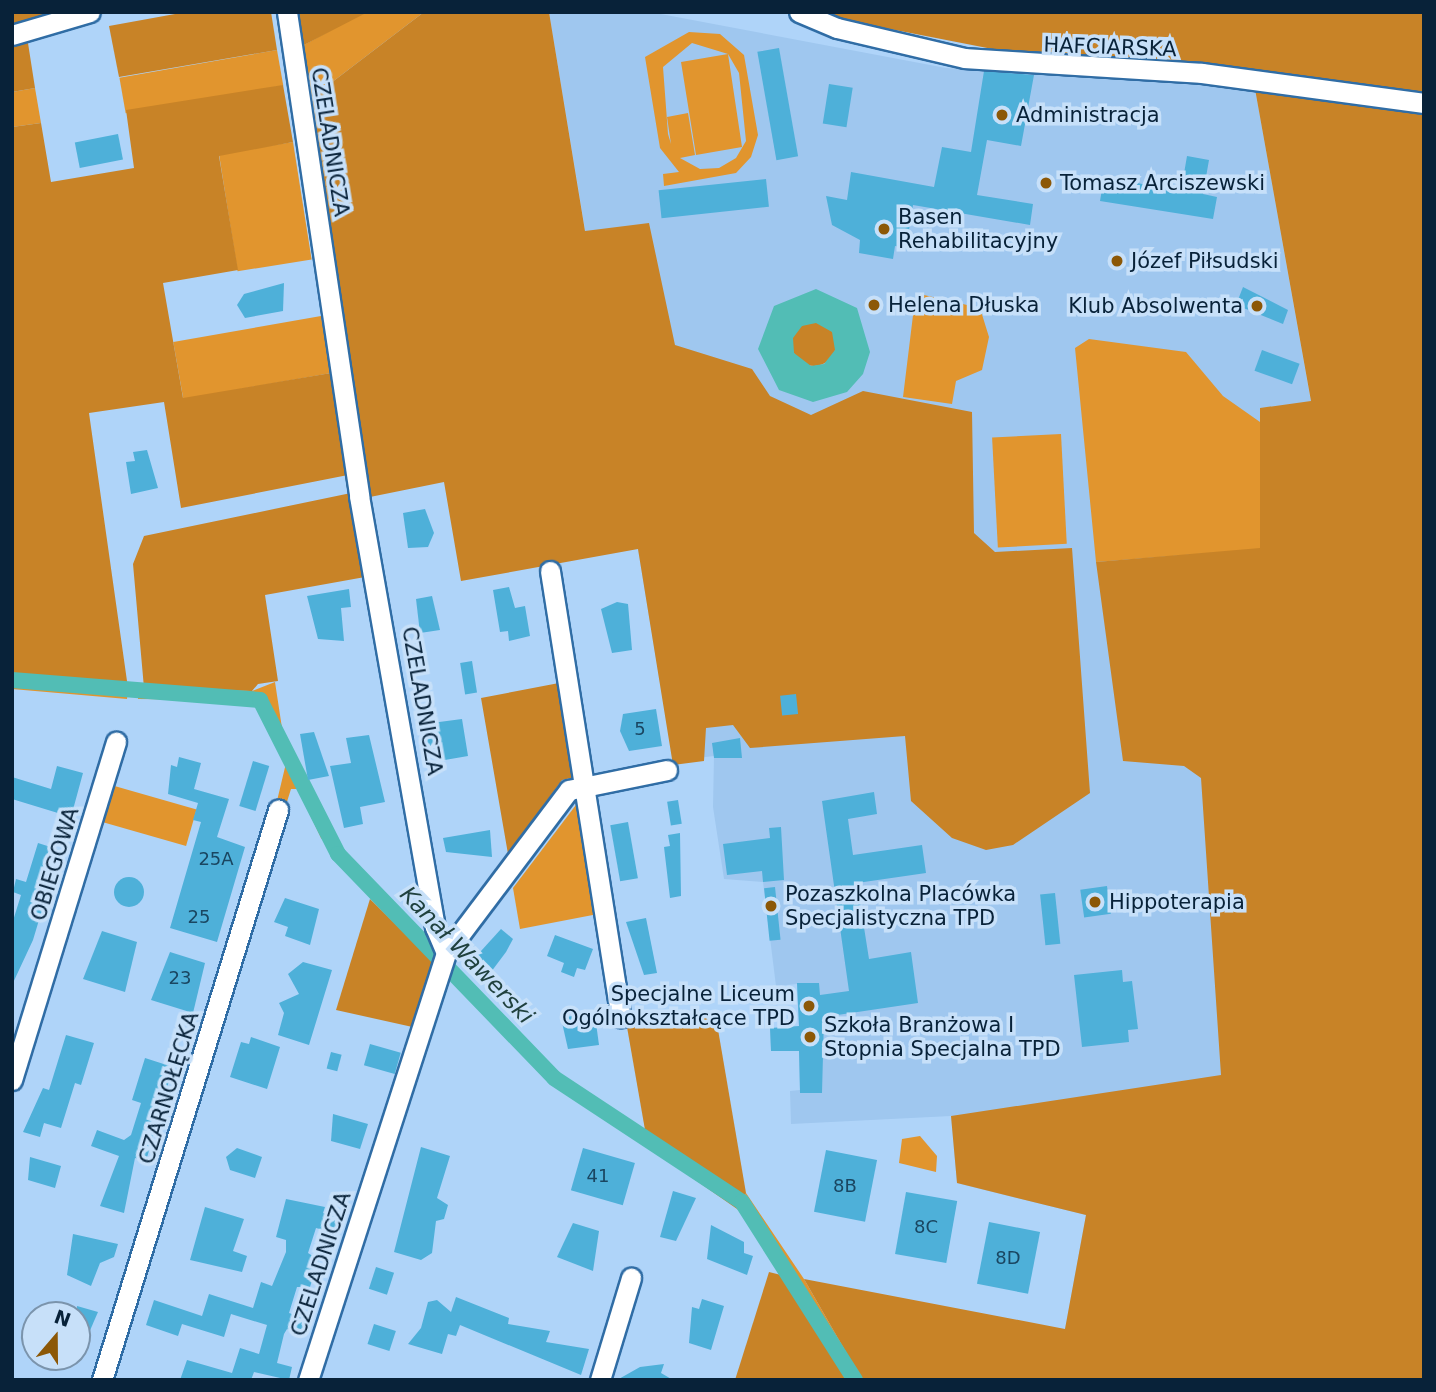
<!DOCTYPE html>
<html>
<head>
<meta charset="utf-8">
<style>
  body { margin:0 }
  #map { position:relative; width:1436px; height:1392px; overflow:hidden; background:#afd4f9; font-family:"DejaVu Sans",sans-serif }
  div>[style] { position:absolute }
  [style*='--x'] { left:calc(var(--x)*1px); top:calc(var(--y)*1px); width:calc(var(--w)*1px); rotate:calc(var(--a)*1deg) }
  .built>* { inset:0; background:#9fc7ef }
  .green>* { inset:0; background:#e1952e; transform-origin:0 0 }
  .forest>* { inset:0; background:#c88327 }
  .round { border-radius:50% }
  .water>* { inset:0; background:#52bdb5 }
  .canal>* { height:16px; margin:-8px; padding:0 8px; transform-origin:8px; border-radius:8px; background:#52bdb5 }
  .building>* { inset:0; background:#4eb0d9; transform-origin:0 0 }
  .roads { filter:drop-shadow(2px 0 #306da5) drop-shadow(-2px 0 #306da5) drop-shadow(0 2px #306da5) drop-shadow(0 -2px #306da5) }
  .minor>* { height:19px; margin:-9.5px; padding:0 9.5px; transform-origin:9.5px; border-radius:9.5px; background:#fff }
  .dots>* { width:19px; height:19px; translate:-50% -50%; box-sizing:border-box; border:4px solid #c7e0f9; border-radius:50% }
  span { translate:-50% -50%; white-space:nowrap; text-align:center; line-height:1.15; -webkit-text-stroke:7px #c7e0f9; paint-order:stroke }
  .number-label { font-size:18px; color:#1a4661 }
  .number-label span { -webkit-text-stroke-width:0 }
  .street-label { font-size:21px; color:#082239 }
  .poi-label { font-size:21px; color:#082239 }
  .left { translate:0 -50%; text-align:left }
  .right { translate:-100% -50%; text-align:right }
  .water-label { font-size:23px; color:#20413e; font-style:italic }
  .frame { position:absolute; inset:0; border:14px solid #082239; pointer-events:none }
  .north { position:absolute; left:21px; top:1301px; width:70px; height:70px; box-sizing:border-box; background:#c7e0f9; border:2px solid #7b94ac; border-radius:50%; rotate:20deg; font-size:19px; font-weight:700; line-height:28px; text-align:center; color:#082239 }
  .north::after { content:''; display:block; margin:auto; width:24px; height:32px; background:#8c5807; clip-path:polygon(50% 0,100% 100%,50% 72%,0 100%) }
</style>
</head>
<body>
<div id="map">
  <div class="built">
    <div style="clip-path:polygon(549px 12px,650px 12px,946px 68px,1255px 89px,1311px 402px,1424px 1380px,1065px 1329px,1086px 1215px,957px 1183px,951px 1116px,791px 1124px,790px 1091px,800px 1090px,799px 1047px,771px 1051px,770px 1028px,799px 1030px,797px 984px,776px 986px,763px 882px,724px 879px,713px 807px,714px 756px,673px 761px)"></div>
  </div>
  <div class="green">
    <div style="clip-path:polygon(364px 12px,424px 12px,310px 99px,302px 46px)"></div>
    <div style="clip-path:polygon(evenodd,689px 32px,720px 34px,744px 55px,758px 135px,751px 157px,736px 173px,664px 186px,663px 174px,679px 172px,660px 148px,645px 57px,689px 32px,692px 43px,728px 54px,681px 62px,696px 155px,742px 147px,728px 54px,739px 73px,746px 141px,736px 158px,719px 168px,700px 169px,680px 158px,695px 155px,688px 113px,667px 117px,671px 144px,668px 134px,663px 67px,692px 43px)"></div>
    <div style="left:277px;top:50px;width:36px;height:160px;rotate:80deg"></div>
    <div style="clip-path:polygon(35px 88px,41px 123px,12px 127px,12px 92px)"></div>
    <div style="left:293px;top:142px;width:119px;height:75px;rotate:81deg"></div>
    <div style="clip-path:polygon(924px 295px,980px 308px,989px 337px,982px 370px,956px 381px,952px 404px,903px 397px,915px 299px)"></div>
    <div style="left:321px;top:316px;width:58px;height:150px;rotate:80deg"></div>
    <div style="clip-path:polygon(1089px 339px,1186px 352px,1223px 396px,1260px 422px,1261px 549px,1096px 562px,1075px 348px)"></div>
    <div style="left:1061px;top:434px;width:110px;height:69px;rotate:87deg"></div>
    <div style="clip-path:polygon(12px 673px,68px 686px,128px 688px,127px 699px,12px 689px)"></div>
    <div style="clip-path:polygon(275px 682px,282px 728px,336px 842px,426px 938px,428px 956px,321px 838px,298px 789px,291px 789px,285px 808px,276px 805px,287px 759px,259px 706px,237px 700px,138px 699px,138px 688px,252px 691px)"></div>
    <div style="left:111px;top:785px;width:89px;height:38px;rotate:16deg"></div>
    <div style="clip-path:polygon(579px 801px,598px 914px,520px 929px,513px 888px)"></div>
    <div style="clip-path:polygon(454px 965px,562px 1076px,635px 1123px,638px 1139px,546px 1080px,447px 975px)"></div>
    <div style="clip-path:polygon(920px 1136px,937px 1156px,936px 1172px,899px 1163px,902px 1139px)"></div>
    <div style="clip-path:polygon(746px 1193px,804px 1279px,862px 1380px,846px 1380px,761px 1235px,740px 1211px)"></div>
  </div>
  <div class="forest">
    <div style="clip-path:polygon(12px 12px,54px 12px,12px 26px)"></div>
    <div style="clip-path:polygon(186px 12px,271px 12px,277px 50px,119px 77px,109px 26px)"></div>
    <div style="clip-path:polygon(297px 12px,364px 12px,364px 14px,302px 46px)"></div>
    <div style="clip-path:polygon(424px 12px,549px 12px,585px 231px,649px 223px,675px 345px,752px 369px,770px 396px,811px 415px,863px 391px,972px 412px,974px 533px,995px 552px,1072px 548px,1090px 793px,1013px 845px,986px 850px,952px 838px,911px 801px,905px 736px,750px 748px,733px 725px,706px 728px,704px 761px,673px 765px,638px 549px,461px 581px,444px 482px,370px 497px,310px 99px)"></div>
    <div style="clip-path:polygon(803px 12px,1424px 12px,1424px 98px,1247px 72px,1059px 62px)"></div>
    <div style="clip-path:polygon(28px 43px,35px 88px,12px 92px,12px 47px)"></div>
    <div style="clip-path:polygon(283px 85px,293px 142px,219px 156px,238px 270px,163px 283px,183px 398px,331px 373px,348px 475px,181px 508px,164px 402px,89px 413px,128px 688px,68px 686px,12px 673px,12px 127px,41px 123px,51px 182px,134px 168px,126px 110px)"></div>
    <div style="clip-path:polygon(1255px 89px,1424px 115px,1424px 1380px,862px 1380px,804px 1279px,1065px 1329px,1086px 1215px,957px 1183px,951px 1116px,1221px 1075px,1201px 778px,1184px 766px,1123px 761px,1096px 562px,1260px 548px,1260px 408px,1311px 401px)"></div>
    <div class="round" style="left:792px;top:322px;width:44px;height:44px"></div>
    <div style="clip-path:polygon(351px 493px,365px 577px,265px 595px,278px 681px,258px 684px,252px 691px,144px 688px,133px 564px,144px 536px)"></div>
    <div style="clip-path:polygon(559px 683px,575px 777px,562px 780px,508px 854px,481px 698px)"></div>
    <div style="clip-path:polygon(370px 899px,436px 964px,417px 1028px,336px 1010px)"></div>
    <div style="clip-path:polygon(715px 1012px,746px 1193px,740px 1211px,648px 1147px,627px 1027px)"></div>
    <div style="clip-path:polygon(769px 1272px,785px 1276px,846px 1380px,735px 1380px)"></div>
  </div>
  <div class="water">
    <div style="clip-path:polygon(evenodd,816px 289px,857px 308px,870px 352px,863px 374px,847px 392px,813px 402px,779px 390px,758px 349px,774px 306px,816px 289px,816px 323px,832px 332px,835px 350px,824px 364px,811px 366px,794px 353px,793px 338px,802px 326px,816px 323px)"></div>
  </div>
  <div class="canal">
    <div style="--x:12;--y:680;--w:249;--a:4.6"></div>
    <div style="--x:260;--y:700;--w:173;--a:63.1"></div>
    <div style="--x:338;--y:854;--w:311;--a:46"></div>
    <div style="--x:554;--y:1078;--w:225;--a:33.4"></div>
    <div style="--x:742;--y:1202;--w:211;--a:57.6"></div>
  </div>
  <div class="building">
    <div style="left:779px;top:48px;width:110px;height:22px;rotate:80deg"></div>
    <div style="clip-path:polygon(984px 71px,1034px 75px,1021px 146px,987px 140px,977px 195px,1033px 204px,1030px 225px,913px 205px,906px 248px,895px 246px,893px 259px,859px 253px,860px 240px,832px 225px,826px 196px,847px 200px,851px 172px,934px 187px,942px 147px,971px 152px)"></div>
    <div style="left:829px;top:84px;width:24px;height:40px;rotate:9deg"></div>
    <div style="left:118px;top:134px;width:26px;height:44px;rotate:79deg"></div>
    <div style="clip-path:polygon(1187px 156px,1209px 160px,1203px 194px,1217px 197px,1213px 219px,1100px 201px,1104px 177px,1181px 191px)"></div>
    <div style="left:766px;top:179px;width:28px;height:108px;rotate:84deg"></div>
    <div style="clip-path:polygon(284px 283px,283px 311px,245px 318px,237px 305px,244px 294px)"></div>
    <div style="clip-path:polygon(1243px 287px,1288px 310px,1283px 324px,1236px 305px)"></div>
    <div style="left:1262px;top:350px;width:40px;height:22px;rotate:20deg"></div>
    <div style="clip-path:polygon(147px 450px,158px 488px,131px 494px,126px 462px,135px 461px,133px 452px)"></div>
    <div style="clip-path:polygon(425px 509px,434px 533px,428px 547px,408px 548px,403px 513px)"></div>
    <div style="clip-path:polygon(509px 587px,515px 608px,525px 606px,530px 636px,509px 641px,508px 631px,500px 632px,493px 590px)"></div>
    <div style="clip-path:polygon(349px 589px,351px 607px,341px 608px,344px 641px,318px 639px,307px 596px)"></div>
    <div style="clip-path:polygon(432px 596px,440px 630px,420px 633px,416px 599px)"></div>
    <div style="clip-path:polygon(617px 602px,628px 604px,632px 650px,612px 653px,601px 609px)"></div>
    <div style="left:472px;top:661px;width:32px;height:12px;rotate:81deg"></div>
    <div style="left:796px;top:694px;width:20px;height:16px;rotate:84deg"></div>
    <div style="clip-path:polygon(656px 709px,662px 746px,629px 751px,620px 731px,623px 714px)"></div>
    <div style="clip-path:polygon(462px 719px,468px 756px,439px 761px,437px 748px,429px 750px,424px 724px)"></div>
    <div style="clip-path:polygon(314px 732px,329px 776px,308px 780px,300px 734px)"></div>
    <div style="clip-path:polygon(369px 735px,385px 802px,360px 807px,363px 824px,344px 828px,330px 766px,351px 763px,346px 738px)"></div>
    <div style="clip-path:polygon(740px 738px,742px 758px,714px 758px,712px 743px)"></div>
    <div style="clip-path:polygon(179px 757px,201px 763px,194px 789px,229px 799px,217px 837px,245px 847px,217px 942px,170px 928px,201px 822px,193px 820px,198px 803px,168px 794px,171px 765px,177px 767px)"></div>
    <div style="left:253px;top:761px;width:17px;height:47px;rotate:17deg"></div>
    <div style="clip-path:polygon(57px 766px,83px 773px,71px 817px,12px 799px,12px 777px,51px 789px)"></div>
    <div style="clip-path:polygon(874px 792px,877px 814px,848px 819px,853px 855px,922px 845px,926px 873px,857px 883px,869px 959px,911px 952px,918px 1003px,824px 1017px,822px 1093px,800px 1093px,799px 1051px,771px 1051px,770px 1028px,799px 1026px,797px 983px,819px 983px,820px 995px,849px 991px,822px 801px)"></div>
    <div style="left:678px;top:800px;width:24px;height:11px;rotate:81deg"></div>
    <div style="left:628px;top:822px;width:57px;height:18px;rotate:80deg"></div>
    <div style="clip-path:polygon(781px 827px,784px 880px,763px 882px,762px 871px,727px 875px,723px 844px,770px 838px,769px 828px)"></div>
    <div style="clip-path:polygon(490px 830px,492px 857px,446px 852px,443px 838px)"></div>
    <div style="clip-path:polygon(680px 833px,681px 896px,670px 898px,664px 847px,670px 846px,668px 835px)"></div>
    <div style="clip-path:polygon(38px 843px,60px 850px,33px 940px,12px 985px,12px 924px,21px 895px,13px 892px,16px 879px,26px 882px)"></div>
    <div class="round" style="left:114px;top:877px;width:30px;height:30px"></div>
    <div style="left:1107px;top:886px;width:28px;height:27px;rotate:82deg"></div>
    <div style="left:775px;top:887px;width:53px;height:11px;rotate:84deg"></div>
    <div style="left:1055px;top:893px;width:51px;height:15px;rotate:84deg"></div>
    <div style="clip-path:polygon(285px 898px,319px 909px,310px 945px,285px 936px,288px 927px,274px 922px)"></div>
    <div style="clip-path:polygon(646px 918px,657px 973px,644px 975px,626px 922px)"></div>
    <div style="clip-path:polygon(501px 929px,513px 939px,506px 952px,488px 976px,477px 972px,471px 962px)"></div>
    <div style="clip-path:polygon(102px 931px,137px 942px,125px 992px,83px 979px)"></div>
    <div style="clip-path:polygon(555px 935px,593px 949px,585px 970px,577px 968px,574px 977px,561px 972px,564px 963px,547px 956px)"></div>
    <div style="clip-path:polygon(170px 952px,205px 963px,193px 1013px,151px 1000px)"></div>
    <div style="clip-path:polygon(303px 962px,332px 970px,309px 1045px,278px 1035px,284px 1013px,279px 1003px,299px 994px,288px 974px)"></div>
    <div style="clip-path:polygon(1122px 970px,1123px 982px,1132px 981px,1138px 1029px,1128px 1030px,1129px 1042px,1082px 1047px,1074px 975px)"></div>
    <div style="clip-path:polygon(584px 1014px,596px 1023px,599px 1045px,568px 1049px,561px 1018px)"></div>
    <div style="clip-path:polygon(66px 1035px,94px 1043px,81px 1085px,75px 1083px,61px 1128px,44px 1123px,40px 1137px,23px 1132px,43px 1088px,49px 1090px)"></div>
    <div style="clip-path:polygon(251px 1037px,280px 1047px,267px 1089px,230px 1077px,241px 1042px,249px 1044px)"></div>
    <div style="left:370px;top:1044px;width:32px;height:22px;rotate:16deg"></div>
    <div style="left:331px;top:1052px;width:11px;height:17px;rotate:15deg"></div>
    <div style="clip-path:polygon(145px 1058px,173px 1067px,146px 1161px,135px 1158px,124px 1213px,100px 1206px,119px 1156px,91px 1146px,97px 1130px,124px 1140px,131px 1135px,141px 1103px,132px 1100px)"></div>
    <div style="clip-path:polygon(333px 1114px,368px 1124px,360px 1149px,331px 1141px)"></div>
    <div style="clip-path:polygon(421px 1147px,450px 1156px,437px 1198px,448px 1205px,444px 1219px,436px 1221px,432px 1253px,421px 1260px,394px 1252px)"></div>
    <div style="clip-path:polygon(237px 1148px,262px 1157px,255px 1178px,230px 1170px,226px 1157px)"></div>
    <div style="left:583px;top:1148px;width:54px;height:44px;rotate:16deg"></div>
    <div style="left:826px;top:1150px;width:52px;height:63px;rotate:11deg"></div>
    <div style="clip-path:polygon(30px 1157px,61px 1166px,55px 1188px,28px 1180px)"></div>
    <div style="clip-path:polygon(673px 1191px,696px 1198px,676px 1241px,660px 1237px)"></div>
    <div style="left:906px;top:1192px;width:52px;height:63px;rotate:10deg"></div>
    <div style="clip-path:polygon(286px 1199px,325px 1207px,323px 1213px,339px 1218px,334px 1233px,316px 1228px,308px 1253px,319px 1260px,314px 1274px,310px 1287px,297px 1287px,289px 1313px,307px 1319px,303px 1334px,287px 1329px,284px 1334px,277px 1363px,292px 1367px,289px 1380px,254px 1372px,251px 1380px,180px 1380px,187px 1360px,232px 1373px,240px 1348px,259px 1354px,267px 1325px,231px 1314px,224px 1337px,182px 1324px,178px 1336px,146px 1325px,154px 1300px,202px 1316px,209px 1294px,253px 1308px,261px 1282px,272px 1286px,286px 1252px,286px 1240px,276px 1237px)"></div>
    <div style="clip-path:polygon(205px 1207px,244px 1219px,233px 1251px,247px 1256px,242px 1272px,190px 1260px)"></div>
    <div style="left:989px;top:1222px;width:52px;height:63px;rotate:11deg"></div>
    <div style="clip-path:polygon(573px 1223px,599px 1231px,593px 1271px,557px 1257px)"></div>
    <div style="clip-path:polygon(711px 1225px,744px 1242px,744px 1253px,753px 1256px,747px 1275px,707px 1259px)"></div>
    <div style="clip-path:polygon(73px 1234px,118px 1244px,114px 1257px,100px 1263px,91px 1286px,67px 1275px)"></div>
    <div style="left:376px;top:1267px;width:19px;height:23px;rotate:18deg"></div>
    <div style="clip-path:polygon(456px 1297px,509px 1318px,508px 1324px,550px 1331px,546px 1342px,589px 1349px,581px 1375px,460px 1325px,456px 1336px,448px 1334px,442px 1354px,408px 1344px,421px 1328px,428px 1302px,437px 1300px,451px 1312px)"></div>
    <div style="clip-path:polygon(702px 1299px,724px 1306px,711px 1350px,689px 1343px,692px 1307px,699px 1309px)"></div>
    <div style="clip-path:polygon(77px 1306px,98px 1312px,88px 1335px,77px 1331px)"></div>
    <div style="left:374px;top:1324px;width:23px;height:21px;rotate:18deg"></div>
    <div style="clip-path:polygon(664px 1364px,661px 1373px,673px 1380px,617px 1380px,640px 1367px)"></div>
  </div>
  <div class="roads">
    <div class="minor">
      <div style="--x:287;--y:12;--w:489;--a:81.5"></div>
      <div style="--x:359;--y:496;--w:438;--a:80"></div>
      <div style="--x:435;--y:927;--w:28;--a:67"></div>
      <div style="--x:446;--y:953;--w:449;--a:107.9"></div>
      <div style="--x:799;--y:12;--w:41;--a:22.8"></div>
      <div style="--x:837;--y:28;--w:131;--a:13.2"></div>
      <div style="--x:965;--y:58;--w:237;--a:3.6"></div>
      <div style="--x:1202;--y:73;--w:224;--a:7.7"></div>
      <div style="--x:12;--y:35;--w:81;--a:-16.4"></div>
      <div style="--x:550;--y:571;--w:452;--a:81"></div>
      <div style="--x:446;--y:953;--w:204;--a:-53"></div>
      <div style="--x:569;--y:790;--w:100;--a:-11.5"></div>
      <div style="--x:12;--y:1080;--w:354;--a:-72.9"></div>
      <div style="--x:102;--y:1380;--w:597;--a:-72.84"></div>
      <div style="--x:600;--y:1380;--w:107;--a:-73.1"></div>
    </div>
  </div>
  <div class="dots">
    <div style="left:1002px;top:115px;background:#8c5807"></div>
    <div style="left:1046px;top:183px;background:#8c5807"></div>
    <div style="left:884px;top:229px;background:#8c5807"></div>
    <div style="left:1117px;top:261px;background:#8c5807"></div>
    <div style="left:874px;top:305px;background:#8c5807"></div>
    <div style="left:1257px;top:306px;background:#8c5807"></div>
    <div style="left:1095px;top:902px;background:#8c5807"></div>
    <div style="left:771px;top:906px;background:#8c5807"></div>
    <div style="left:809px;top:1006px;background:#8c5807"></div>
    <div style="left:810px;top:1037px;background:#8c5807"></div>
  </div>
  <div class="number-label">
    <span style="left:640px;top:729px">5</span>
    <span style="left:216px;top:859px">25A</span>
    <span style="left:199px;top:917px">25</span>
    <span style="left:180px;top:978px">23</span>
    <span style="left:598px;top:1176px">41</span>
    <span style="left:845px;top:1186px">8B</span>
    <span style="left:926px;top:1227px">8C</span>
    <span style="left:1008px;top:1258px">8D</span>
  </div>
  <div class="street-label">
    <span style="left:1110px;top:47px;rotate:2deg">HAFCIARSKA</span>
    <span style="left:330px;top:142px;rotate:81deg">CZELADNICZA</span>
    <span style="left:422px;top:701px;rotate:80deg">CZELADNICZA</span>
    <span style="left:55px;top:864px;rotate:-73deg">OBIEGOWA</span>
    <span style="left:169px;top:1088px;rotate:-73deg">CZARNOŁĘCKA</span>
    <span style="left:321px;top:1264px;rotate:-72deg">CZELADNICZA</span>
  </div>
  <div class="poi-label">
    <span class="left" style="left:1016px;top:115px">Administracja</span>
    <span class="left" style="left:1060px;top:183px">Tomasz Arciszewski</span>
    <span class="left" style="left:898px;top:229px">Basen<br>Rehabilitacyjny</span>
    <span class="left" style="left:1131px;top:261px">Józef Piłsudski</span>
    <span class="left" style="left:888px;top:305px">Helena Dłuska</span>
    <span class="right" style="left:1243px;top:306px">Klub Absolwenta</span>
    <span class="left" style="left:785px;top:906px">Pozaszkolna Placówka<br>Specjalistyczna TPD</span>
    <span class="left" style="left:1109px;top:902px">Hippoterapia</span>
    <span class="right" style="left:795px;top:1006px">Specjalne Liceum<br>Ogólnokształcące TPD</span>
    <span class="left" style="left:824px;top:1037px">Szkoła Branżowa I<br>Stopnia Specjalna TPD</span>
  </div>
  <div class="water-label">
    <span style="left:467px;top:955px;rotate:46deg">Kanał Wawerski</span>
  </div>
  <div class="frame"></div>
  <div class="north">N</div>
</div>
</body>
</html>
